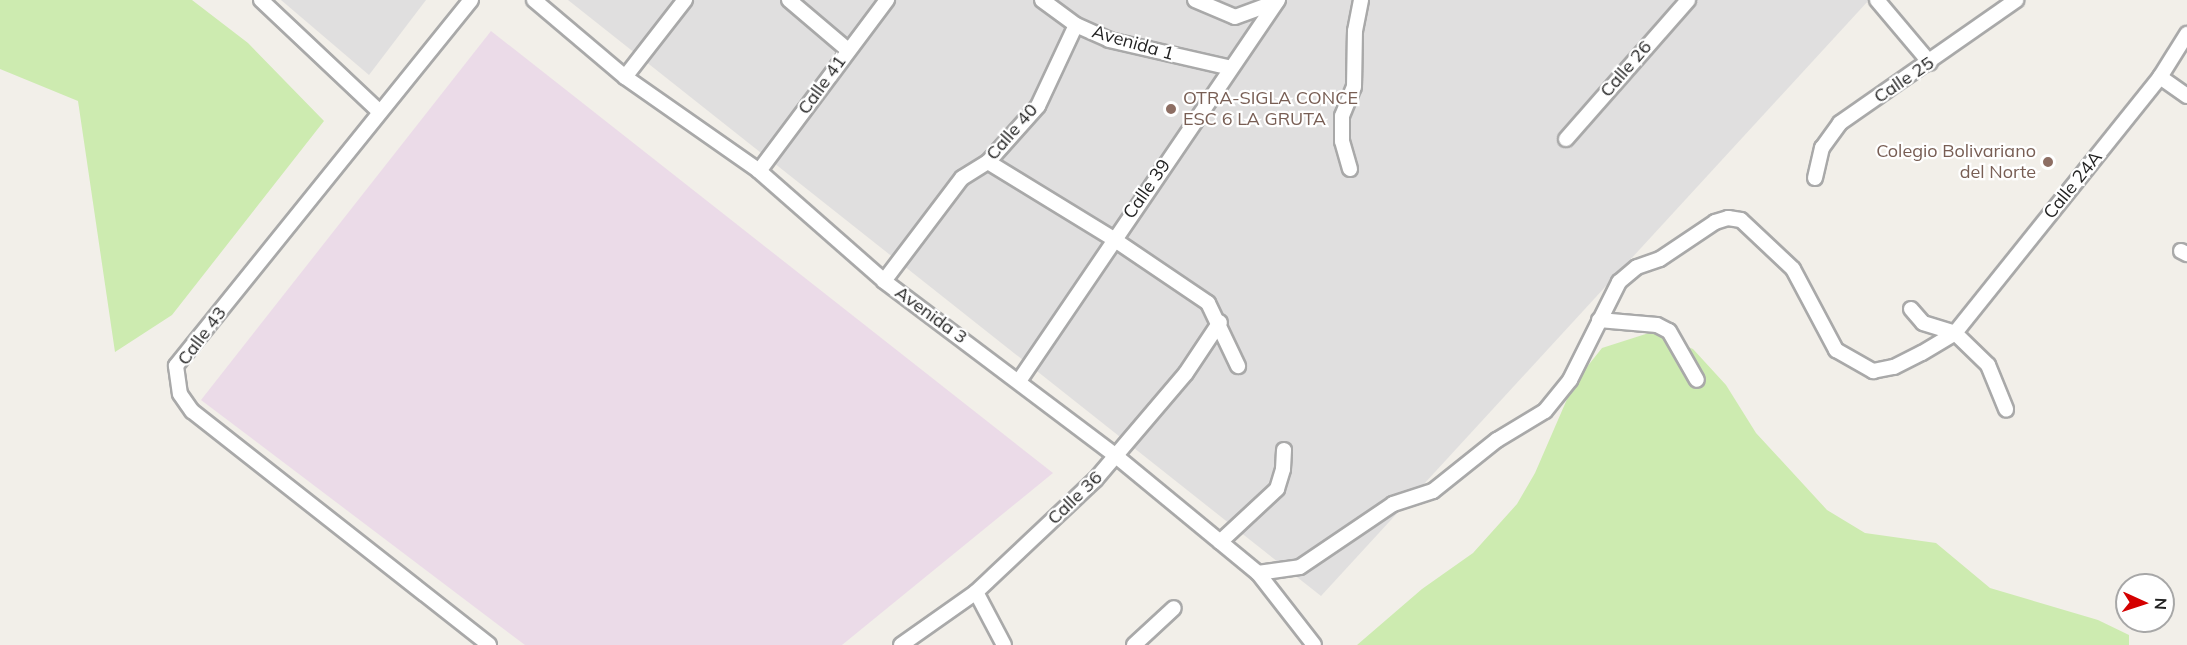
<!DOCTYPE html>
<html>
<head>
<meta charset="utf-8">
<style>
  body { margin:0 }
  #map { position:relative; width:2187px; height:645px; overflow:hidden; background:#f2efe9; font-family:Mulish,sans-serif }
  div>[style] { position:absolute }
  [style*='--x'] { left:calc(var(--x)*1px); top:calc(var(--y)*1px); width:calc(var(--w)*1px); rotate:calc(var(--a)*1deg) }
  .residential>* { inset:0; background:#e0dfdf }
  .industrial>* { inset:0; background:#ebdbe8 }
  .grass>* { inset:0; background:#cdebb0 }
  .roads { filter:drop-shadow(2px 0 #a9a9a9) drop-shadow(-2px 0 #a9a9a9) drop-shadow(0 2px #a9a9a9) drop-shadow(0 -2px #a9a9a9) }
  .street>* { height:14px; margin:-7px; padding:0 7px; transform-origin:7px; border-radius:7px; background:#fff }
  .dots>* { width:16px; height:16px; translate:-50% -50%; box-sizing:border-box; border:3px solid #fff; border-radius:50% }
  span { translate:-50% -50%; white-space:nowrap; text-align:center; line-height:1.15; -webkit-text-stroke:4.5px #fff; paint-order:stroke }
  .street-label { font-size:18px; color:#222 }
  .education-label { font-size:18px; color:#785e54 }
  .left { translate:0 -50%; text-align:left }
  .right { translate:-100% -50%; text-align:right }
  .north { position:absolute; left:2115px; top:573px; width:60px; height:60px; box-sizing:border-box; background:#fff; border:2px solid #a7a7a7; border-radius:50%; rotate:93deg; font-size:16px; font-weight:700; line-height:24px; text-align:center; color:#222 }
  .north::after { content:''; display:block; margin:auto; width:21px; height:27px; background:#d40000; clip-path:polygon(50% 0,100% 100%,50% 72%,0 100%) }
</style>
</head>
<body>
<div id="map">
  <div class="residential">
    <div style="clip-path:polygon(281px 0,426px 0,369px 75px)"></div>
    <div style="clip-path:polygon(568px 0,1869px 0,1321px 596px)"></div>
  </div>
  <div class="industrial">
    <div style="clip-path:polygon(491px 31px,1053px 473px,842px 645px,525px 645px,201px 400px)"></div>
  </div>
  <div class="grass">
    <div style="clip-path:polygon(0 0,192px 0,248px 43px,324px 121px,172px 315px,115px 352px,78px 101px,0 69px)"></div>
    <div style="clip-path:polygon(1652px 332px,1693px 349px,1726px 385px,1756px 433px,1827px 510px,1865px 533px,1936px 543px,1990px 588px,2098px 620px,2129px 635px,2129px 645px,1357px 645px,1422px 589px,1473px 553px,1517px 504px,1535px 473px,1574px 383px,1602px 348px)"></div>
  </div>
  <div class="roads">
    <div class="street">
      <div style="--x:261;--y:0;--w:163;--a:43.3"></div>
      <div style="--x:471;--y:0;--w:470;--a:128.9"></div>
      <div style="--x:176;--y:366;--w:28;--a:82"></div>
      <div style="--x:180;--y:394;--w:21;--a:55"></div>
      <div style="--x:192;--y:411;--w:378;--a:38.2"></div>
      <div style="--x:534;--y:0;--w:119;--a:40.2"></div>
      <div style="--x:625;--y:77;--w:164;--a:35"></div>
      <div style="--x:759;--y:171;--w:167;--a:41.3"></div>
      <div style="--x:884;--y:281;--w:291;--a:37"></div>
      <div style="--x:1116;--y:456;--w:184;--a:39.5"></div>
      <div style="--x:1258;--y:573;--w:91;--a:52.1"></div>
      <div style="--x:789;--y:0;--w:77;--a:40.3"></div>
      <div style="--x:1042;--y:0;--w:42;--a:36.3"></div>
      <div style="--x:1076;--y:25;--w:36;--a:24"></div>
      <div style="--x:1109;--y:40;--w:125;--a:12.9"></div>
      <div style="--x:1195;--y:0;--w:43;--a:23"></div>
      <div style="--x:1235;--y:17;--w:44;--a:-20.1"></div>
      <div style="--x:1877;--y:0;--w:82;--a:49.9"></div>
      <div style="--x:625;--y:77;--w:98;--a:-52.1"></div>
      <div style="--x:2160;--y:77;--w:33;--a:35"></div>
      <div style="--x:1566;--y:139;--w:185;--a:-48.7"></div>
      <div style="--x:988;--y:162;--w:145;--a:31.5"></div>
      <div style="--x:1112;--y:238;--w:116;--a:34.1"></div>
      <div style="--x:1208;--y:303;--w:70;--a:64.5"></div>
      <div style="--x:1350;--y:169;--w:29;--a:-106"></div>
      <div style="--x:1342;--y:141;--w:25;--a:-90"></div>
      <div style="--x:1342;--y:116;--w:31;--a:-68"></div>
      <div style="--x:1354;--y:87;--w:56;--a:-89"></div>
      <div style="--x:1355;--y:31;--w:32;--a:-79"></div>
      <div style="--x:759;--y:171;--w:214;--a:-53.2"></div>
      <div style="--x:1815;--y:178;--w:31;--a:-77"></div>
      <div style="--x:1822;--y:148;--w:31;--a:-54"></div>
      <div style="--x:1840;--y:123;--w:215;--a:-34.9"></div>
      <div style="--x:2181;--y:251;--w:7;--a:27"></div>
      <div style="--x:884;--y:281;--w:129;--a:-52.9"></div>
      <div style="--x:962;--y:178;--w:31;--a:-32"></div>
      <div style="--x:988;--y:162;--w:75;--a:-48.2"></div>
      <div style="--x:1038;--y:106;--w:89;--a:-64.9"></div>
      <div style="--x:1911;--y:309;--w:18;--a:49"></div>
      <div style="--x:1923;--y:323;--w:34;--a:17"></div>
      <div style="--x:1955;--y:333;--w:46;--a:44.1"></div>
      <div style="--x:1988;--y:365;--w:48;--a:67.8"></div>
      <div style="--x:1599;--y:320;--w:58;--a:4.9"></div>
      <div style="--x:1657;--y:325;--w:13;--a:27"></div>
      <div style="--x:1669;--y:331;--w:56;--a:60.3"></div>
      <div style="--x:1019;--y:381;--w:461;--a:-55.8"></div>
      <div style="--x:1220;--y:542;--w:78;--a:-42.9"></div>
      <div style="--x:1277;--y:489;--w:21;--a:-73"></div>
      <div style="--x:1283;--y:469;--w:19;--a:-87"></div>
      <div style="--x:1258;--y:573;--w:42;--a:-8.1"></div>
      <div style="--x:1300;--y:567;--w:112;--a:-34.1"></div>
      <div style="--x:1393;--y:504;--w:42;--a:-18"></div>
      <div style="--x:1433;--y:491;--w:82;--a:-38.6"></div>
      <div style="--x:1497;--y:440;--w:56;--a:-31.1"></div>
      <div style="--x:1545;--y:411;--w:40;--a:-51"></div>
      <div style="--x:1570;--y:380;--w:110;--a:-63.4"></div>
      <div style="--x:1619;--y:282;--w:23;--a:-40"></div>
      <div style="--x:1637;--y:267;--w:24;--a:-19"></div>
      <div style="--x:1660;--y:259;--w:66;--a:-33.9"></div>
      <div style="--x:1715;--y:222;--w:14;--a:-17"></div>
      <div style="--x:1728;--y:218;--w:13;--a:9"></div>
      <div style="--x:1741;--y:220;--w:71;--a:43.3"></div>
      <div style="--x:1793;--y:269;--w:92;--a:62"></div>
      <div style="--x:1836;--y:350;--w:43;--a:29.6"></div>
      <div style="--x:1873;--y:371;--w:21;--a:-11"></div>
      <div style="--x:1894;--y:367;--w:31;--a:-27"></div>
      <div style="--x:1922;--y:353;--w:39;--a:-31"></div>
      <div style="--x:1955;--y:333;--w:328;--a:-51.3"></div>
      <div style="--x:2160;--y:77;--w:51;--a:-57.9"></div>
      <div style="--x:976;--y:592;--w:60;--a:62.2"></div>
      <div style="--x:901;--y:645;--w:92;--a:-35.2"></div>
      <div style="--x:976;--y:592;--w:163;--a:-43.3"></div>
      <div style="--x:1095;--y:480;--w:140;--a:-49.6"></div>
      <div style="--x:1186;--y:373;--w:61;--a:-56.3"></div>
      <div style="--x:1134;--y:645;--w:54;--a:-42.8"></div>
    </div>
  </div>
  <div class="dots">
    <div style="left:1171px;top:109px;background:#8d6e63"></div>
    <div style="left:2048px;top:162px;background:#8d6e63"></div>
  </div>
  <div class="street-label">
    <span style="left:1133px;top:43px;rotate:16deg">Avenida 1</span>
    <span style="left:1626px;top:69px;rotate:-49deg">Calle 26</span>
    <span style="left:1904px;top:80px;rotate:-34deg">Calle 25</span>
    <span style="left:822px;top:85px;rotate:-54deg">Calle 41</span>
    <span style="left:1012px;top:132px;rotate:-49deg">Calle 40</span>
    <span style="left:2073px;top:185px;rotate:-51deg">Calle 24A</span>
    <span style="left:1147px;top:189px;rotate:-55deg">Calle 39</span>
    <span style="left:931px;top:315px;rotate:36deg">Avenida 3</span>
    <span style="left:202px;top:336px;rotate:-53deg">Calle 43</span>
    <span style="left:1075px;top:498px;rotate:-44deg">Calle 36</span>
  </div>
  <div class="education-label">
    <span class="left" style="left:1183px;top:109px">OTRA-SIGLA CONCE<br>ESC 6 LA GRUTA</span>
    <span class="right" style="left:2036px;top:162px">Colegio Bolivariano<br>del Norte</span>
  </div>
  <div class="north">N</div>
</div>
</body>
</html>
